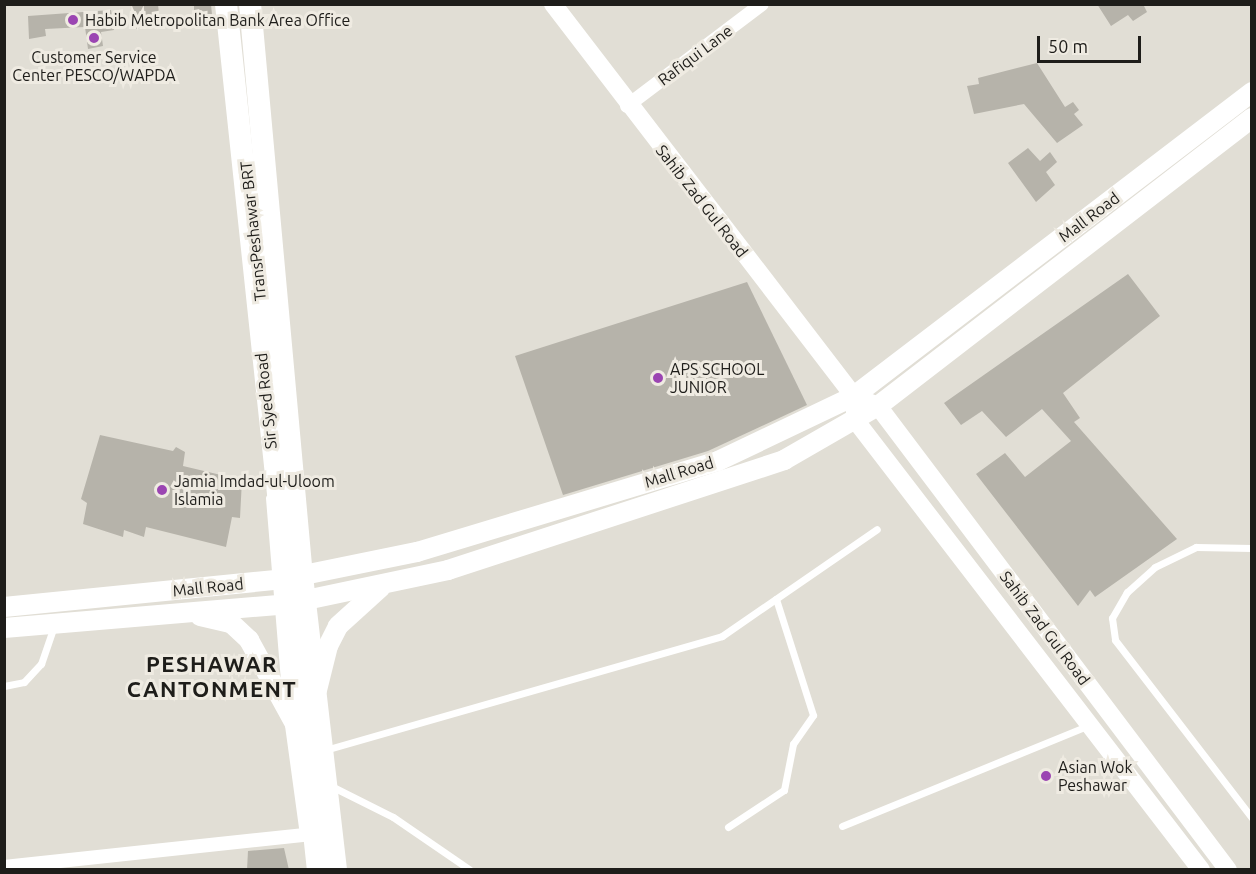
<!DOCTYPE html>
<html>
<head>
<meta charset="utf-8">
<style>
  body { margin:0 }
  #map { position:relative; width:1256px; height:874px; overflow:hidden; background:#e1ded5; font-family:Ubuntu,sans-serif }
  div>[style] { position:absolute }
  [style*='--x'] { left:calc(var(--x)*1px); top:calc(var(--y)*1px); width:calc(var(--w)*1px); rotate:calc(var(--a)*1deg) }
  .building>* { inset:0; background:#b6b3aa }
  .service>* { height:7px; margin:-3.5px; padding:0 3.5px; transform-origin:3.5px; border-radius:3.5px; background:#fff }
  .minor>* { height:14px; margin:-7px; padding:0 7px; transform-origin:7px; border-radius:7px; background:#fff }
  .tertiary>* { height:18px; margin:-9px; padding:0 9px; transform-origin:9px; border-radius:9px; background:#fff }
  .secondary>* { height:20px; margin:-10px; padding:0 10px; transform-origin:10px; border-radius:10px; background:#fff }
  .primary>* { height:22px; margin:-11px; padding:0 11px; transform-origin:11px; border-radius:11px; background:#fff }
  .dots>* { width:16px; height:16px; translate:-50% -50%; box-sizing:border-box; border:3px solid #efebe2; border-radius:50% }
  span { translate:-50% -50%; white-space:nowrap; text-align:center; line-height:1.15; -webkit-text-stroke:6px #efebe2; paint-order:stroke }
  .poi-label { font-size:16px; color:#1e1d1a }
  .left { translate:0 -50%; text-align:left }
  .street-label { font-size:16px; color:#1e1d1a }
  .district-label { font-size:22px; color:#1e1d1a; font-weight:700; letter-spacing:1.5px }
  .frame { position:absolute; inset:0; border:6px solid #1e1d1a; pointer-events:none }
  .scale { position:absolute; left:1037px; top:36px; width:104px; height:27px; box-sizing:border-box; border:3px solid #1e1d1a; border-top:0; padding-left:8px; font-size:18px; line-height:21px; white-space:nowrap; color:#1e1d1a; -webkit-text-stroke:4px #efebe2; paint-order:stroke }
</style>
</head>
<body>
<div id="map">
  <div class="building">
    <div style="clip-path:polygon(132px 4px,158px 4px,160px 25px,135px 29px)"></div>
    <div style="clip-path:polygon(194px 4px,211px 4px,212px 15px,194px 19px)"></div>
    <div style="clip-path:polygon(1097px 4px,1143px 4px,1147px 12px,1133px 21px,1128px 15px,1111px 26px)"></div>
    <div style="clip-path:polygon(111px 10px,114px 30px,101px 32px,103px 46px,88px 49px,85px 27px,45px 29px,46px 36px,29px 39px,28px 16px)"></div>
    <div style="clip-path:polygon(1037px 63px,1065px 107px,1073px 102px,1079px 110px,1074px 114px,1083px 125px,1057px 143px,1024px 104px,974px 114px,967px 86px,979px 84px,978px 78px)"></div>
    <div style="clip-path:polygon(1028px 148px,1040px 161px,1050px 152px,1057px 162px,1046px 172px,1055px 185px,1036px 202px,1008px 163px)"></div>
    <div style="clip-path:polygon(1128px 274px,1160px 316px,1063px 393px,1080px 418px,1074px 422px,1177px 539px,1095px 597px,1090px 590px,1078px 606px,976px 474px,1005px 453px,1025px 477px,1071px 441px,1042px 409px,1006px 437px,982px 411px,961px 425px,944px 403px)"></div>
    <div style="clip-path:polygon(747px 282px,807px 405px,708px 451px,563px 495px,515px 356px)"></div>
    <div style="clip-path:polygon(100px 435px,173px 451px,176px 447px,185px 452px,183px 466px,242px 480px,240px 518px,232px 517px,226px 547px,146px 527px,144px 537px,124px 530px,123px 537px,83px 524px,87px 503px,81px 499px)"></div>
    <div style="clip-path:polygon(284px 848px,289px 870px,247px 870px,248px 851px)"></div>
  </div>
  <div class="service">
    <div style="--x:269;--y:498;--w:196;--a:85.3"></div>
    <div style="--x:1252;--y:548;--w:56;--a:-179"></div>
    <div style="--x:1196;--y:547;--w:46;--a:154"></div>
    <div style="--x:1155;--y:567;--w:38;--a:138"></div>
    <div style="--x:1127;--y:592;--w:30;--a:120"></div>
    <div style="--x:1112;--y:618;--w:22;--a:82"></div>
    <div style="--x:1115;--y:640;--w:225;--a:52.4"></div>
    <div style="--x:4;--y:686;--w:20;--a:-11"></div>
    <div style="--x:24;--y:682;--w:25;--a:-47"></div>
    <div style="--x:41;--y:664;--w:40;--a:-71.1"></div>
    <div style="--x:288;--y:725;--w:111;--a:82.2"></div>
    <div style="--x:325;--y:750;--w:413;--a:-16"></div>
    <div style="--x:722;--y:636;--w:188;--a:-34.6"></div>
    <div style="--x:331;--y:786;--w:69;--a:26.6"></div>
    <div style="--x:393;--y:817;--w:93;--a:34.5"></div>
    <div style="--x:842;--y:826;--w:265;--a:-22.2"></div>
    <div style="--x:728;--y:827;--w:67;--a:-33.5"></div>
    <div style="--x:784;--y:790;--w:47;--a:-78.9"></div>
    <div style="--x:793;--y:744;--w:35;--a:-55"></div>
    <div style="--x:813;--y:715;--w:122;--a:-107.7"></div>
  </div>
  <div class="minor">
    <div style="--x:627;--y:106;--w:169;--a:-37.1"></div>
    <div style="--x:4;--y:867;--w:312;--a:-6.1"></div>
  </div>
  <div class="tertiary">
    <div style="--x:553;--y:4;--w:494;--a:52.5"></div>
    <div style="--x:854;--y:396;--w:26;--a:23"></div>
    <div style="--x:878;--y:406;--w:581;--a:52.97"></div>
    <div style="--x:854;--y:404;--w:17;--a:83"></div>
    <div style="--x:856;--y:421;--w:566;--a:52.46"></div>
  </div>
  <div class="secondary">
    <div style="--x:4;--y:607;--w:281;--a:-5.7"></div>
    <div style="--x:284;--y:579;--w:136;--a:-11.5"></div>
    <div style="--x:417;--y:552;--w:314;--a:-16.8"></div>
    <div style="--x:718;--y:461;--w:151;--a:-25.5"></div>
    <div style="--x:854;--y:396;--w:501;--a:-37.37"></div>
    <div style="--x:200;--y:616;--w:32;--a:13"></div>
    <div style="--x:231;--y:623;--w:25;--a:43"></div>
    <div style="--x:249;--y:640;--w:106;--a:61.3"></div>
    <div style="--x:4;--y:628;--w:284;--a:-4.8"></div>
    <div style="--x:287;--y:604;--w:165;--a:-11.9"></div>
    <div style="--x:448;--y:570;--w:354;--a:-18.1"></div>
    <div style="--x:784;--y:460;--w:108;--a:-29.9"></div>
    <div style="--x:878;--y:406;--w:472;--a:-37.6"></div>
    <div style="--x:317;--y:690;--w:45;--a:-76"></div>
    <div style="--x:328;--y:646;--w:22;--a:-63"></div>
    <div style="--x:338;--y:626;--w:58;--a:-42.2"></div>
  </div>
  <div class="primary">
    <div style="--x:226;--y:4;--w:871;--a:83.94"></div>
    <div style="--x:250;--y:4;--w:574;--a:84.81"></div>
    <div style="--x:302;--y:576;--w:296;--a:83.4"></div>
  </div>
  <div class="dots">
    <div style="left:73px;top:20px;background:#9b45b2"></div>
    <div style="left:94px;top:38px;background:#9b45b2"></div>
    <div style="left:658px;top:378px;background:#9b45b2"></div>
    <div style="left:162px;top:490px;background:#9b45b2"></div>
    <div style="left:1046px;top:776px;background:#9b45b2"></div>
  </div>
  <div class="poi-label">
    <span class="left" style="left:85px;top:20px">Habib Metropolitan Bank Area Office</span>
    <span style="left:94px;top:66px">Customer Service<br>Center PESCO/WAPDA</span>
    <span class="left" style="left:670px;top:378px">APS SCHOOL<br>JUNIOR</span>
    <span class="left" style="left:174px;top:490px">Jamia Imdad-ul-Uloom<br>Islamia</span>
    <span class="left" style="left:1058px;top:776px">Asian Wok<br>Peshawar</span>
  </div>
  <div class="street-label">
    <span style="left:695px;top:55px;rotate:-37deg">Rafiqui Lane</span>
    <span style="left:702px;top:201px;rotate:52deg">Sahib Zad Gul Road</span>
    <span style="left:1089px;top:217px;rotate:-37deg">Mall Road</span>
    <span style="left:253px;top:231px;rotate:-96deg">TransPeshawar BRT</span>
    <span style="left:266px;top:401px;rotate:-96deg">Sir Syed Road</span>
    <span style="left:679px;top:472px;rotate:-17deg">Mall Road</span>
    <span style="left:208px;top:587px;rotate:-6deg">Mall Road</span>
    <span style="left:1045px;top:628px;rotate:53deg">Sahib Zad Gul Road</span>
  </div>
  <div class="district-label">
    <span style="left:212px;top:676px">PESHAWAR<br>CANTONMENT</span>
  </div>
  <div class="frame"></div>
  <div class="scale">50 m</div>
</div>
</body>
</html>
